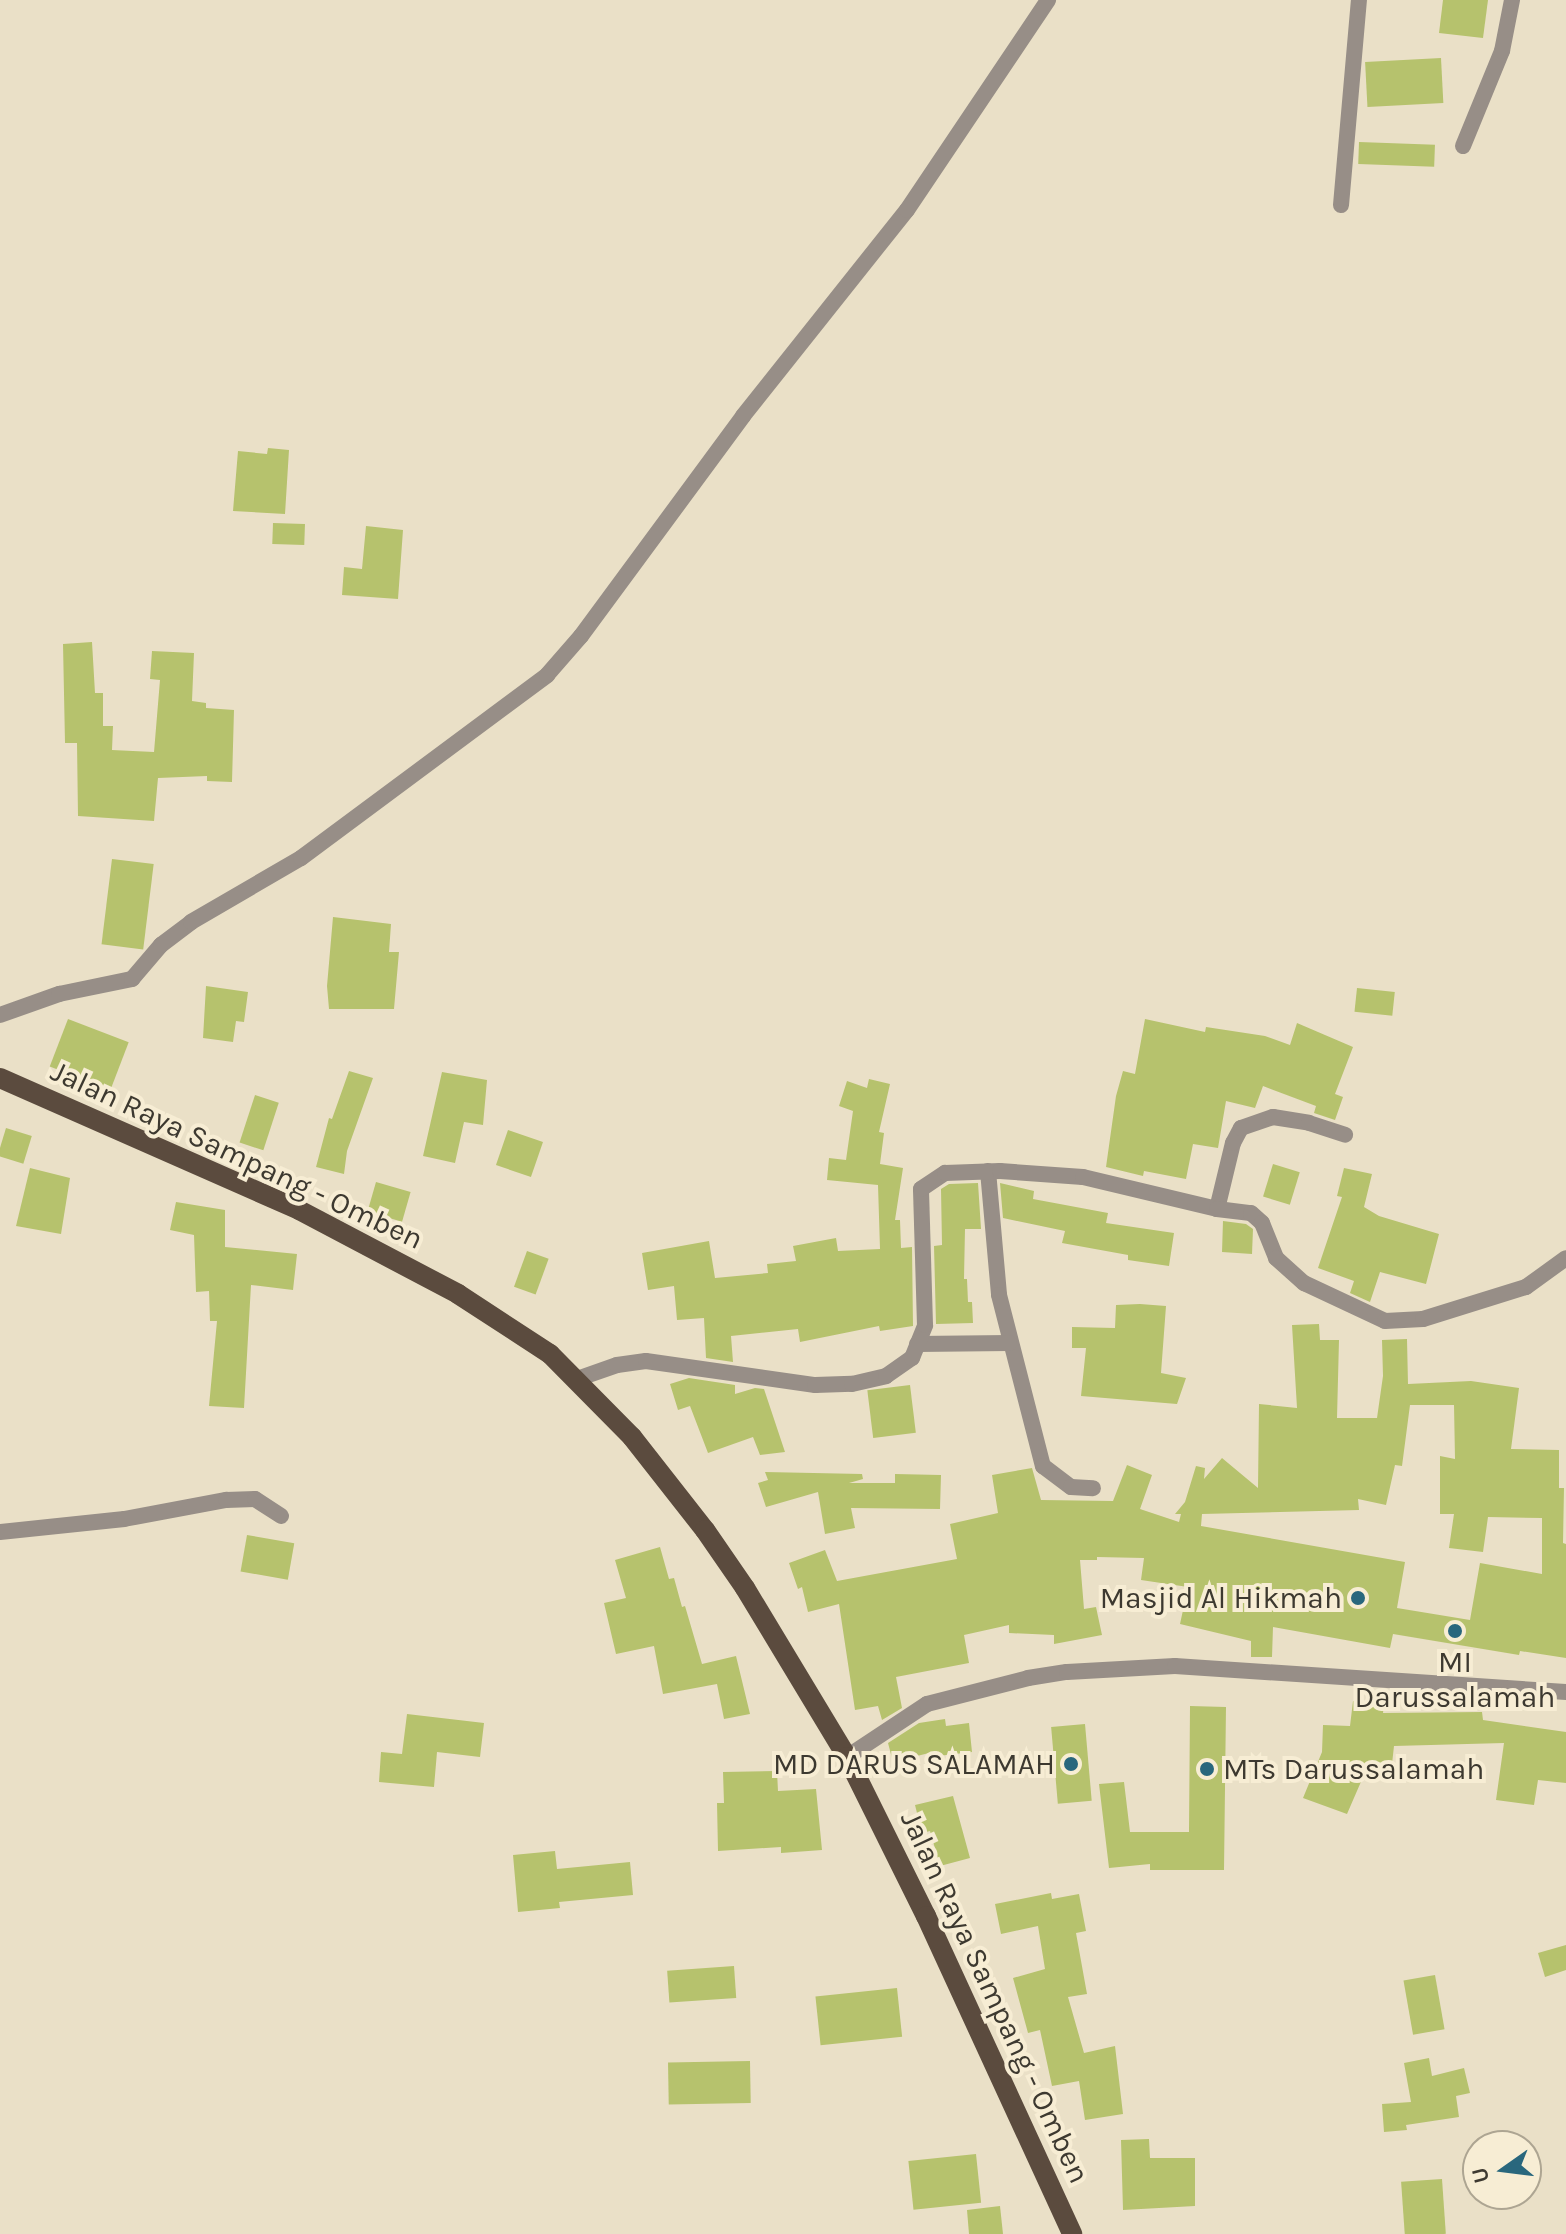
<!DOCTYPE html>
<html>
<head>
<meta charset="utf-8">
<style>
  body { margin:0 }
  #map { position:relative; width:1566px; height:2234px; overflow:hidden; background:#eae0c7; font-family:Karla,sans-serif }
  div>[style] { position:absolute }
  [style*='--x'] { left:calc(var(--x)*1px); top:calc(var(--y)*1px); width:calc(var(--w)*1px); rotate:calc(var(--a)*1deg) }
  .building>* { inset:0; background:#b6c26d; transform-origin:0 0 }
  .minor>* { height:16px; margin:-8px; padding:0 8px; transform-origin:8px; border-radius:8px; background:#978e87 }
  .primary>* { height:20px; margin:-10px; padding:0 10px; transform-origin:10px; border-radius:10px; background:#5b4b3e }
  .dots>* { width:22px; height:22px; translate:-50% -50%; box-sizing:border-box; border:4px solid #f7edd4; border-radius:50% }
  span { translate:-50% -50%; white-space:nowrap; text-align:center; line-height:1.15; -webkit-text-stroke:8px #f7edd4; paint-order:stroke }
  .street-label { font-size:30px; color:#3d3930 }
  .poi-label { font-size:30px; color:#3d3930 }
  .right { translate:-100% -50%; text-align:right }
  .left { translate:0 -50%; text-align:left }
  .north { position:absolute; left:1462px; top:2130px; width:80px; height:80px; box-sizing:border-box; background:#f7edd4; border:2px solid #ada592; border-radius:50%; rotate:256deg; font-size:22px; font-weight:700; line-height:32px; text-align:center; color:#3d3930 }
  .north::after { content:''; display:block; margin:auto; width:28px; height:36px; background:#29677d; clip-path:polygon(50% 0,100% 100%,50% 72%,0 100%) }
</style>
</head>
<body>
<div id="map">
  <div class="building">
    <div style="clip-path:polygon(1443px 0,1488px 0,1483px 38px,1439px 33px)"></div>
    <div style="left:1441px;top:58px;width:45px;height:76px;rotate:87deg"></div>
    <div style="left:1359px;top:142px;width:76px;height:22px;rotate:2deg"></div>
    <div style="clip-path:polygon(268px 448px,289px 450px,285px 514px,233px 511px,238px 451px,267px 454px)"></div>
    <div style="left:273px;top:523px;width:32px;height:21px;rotate:2deg"></div>
    <div style="clip-path:polygon(366px 526px,403px 530px,398px 599px,342px 595px,344px 567px,362px 569px)"></div>
    <div style="clip-path:polygon(92px 642px,95px 693px,103px 693px,103px 726px,113px 726px,112px 750px,154px 752px,160px 680px,150px 679px,152px 651px,194px 653px,192px 701px,206px 703px,206px 708px,234px 710px,232px 782px,207px 781px,207px 776px,158px 778px,154px 821px,78px 816px,77px 743px,65px 743px,63px 644px)"></div>
    <div style="left:112px;top:859px;width:42px;height:86px;rotate:7deg"></div>
    <div style="clip-path:polygon(333px 917px,391px 924px,389px 952px,399px 952px,394px 1009px,329px 1009px,327px 986px)"></div>
    <div style="clip-path:polygon(206px 986px,248px 992px,244px 1022px,236px 1021px,233px 1042px,203px 1038px)"></div>
    <div style="left:1357px;top:988px;width:38px;height:24px;rotate:6deg"></div>
    <div style="left:68px;top:1019px;width:65px;height:51px;rotate:21deg"></div>
    <div style="clip-path:polygon(1145px 1019px,1205px 1032px,1206px 1027px,1265px 1036px,1290px 1045px,1297px 1023px,1353px 1047px,1335px 1094px,1343px 1097px,1335px 1120px,1314px 1113px,1316px 1106px,1263px 1086px,1255px 1108px,1226px 1101px,1218px 1148px,1193px 1144px,1186px 1179px,1144px 1171px,1143px 1176px,1106px 1167px,1116px 1096px,1123px 1071px,1135px 1074px)"></div>
    <div style="clip-path:polygon(349px 1071px,373px 1078px,347px 1151px,344px 1174px,316px 1167px,329px 1118px,332px 1119px)"></div>
    <div style="clip-path:polygon(442px 1072px,487px 1080px,483px 1125px,464px 1122px,455px 1163px,423px 1156px)"></div>
    <div style="clip-path:polygon(869px 1079px,890px 1084px,879px 1132px,884px 1133px,880px 1164px,903px 1168px,895px 1220px,900px 1220px,901px 1248px,912px 1247px,913px 1326px,880px 1331px,879px 1326px,800px 1342px,798px 1329px,731px 1336px,733px 1362px,706px 1358px,704px 1318px,677px 1320px,674px 1286px,648px 1290px,642px 1253px,709px 1241px,715px 1278px,768px 1273px,767px 1264px,796px 1261px,793px 1246px,836px 1238px,838px 1251px,880px 1249px,878px 1185px,827px 1180px,829px 1158px,846px 1160px,853px 1111px,839px 1106px,847px 1081px,867px 1088px)"></div>
    <div style="left:255px;top:1095px;width:25px;height:50px;rotate:18deg"></div>
    <div style="left:6px;top:1128px;width:27px;height:29px;rotate:17deg"></div>
    <div style="left:508px;top:1130px;width:37px;height:37px;rotate:19deg"></div>
    <div style="left:1273px;top:1164px;width:28px;height:34px;rotate:17deg"></div>
    <div style="clip-path:polygon(30px 1168px,70px 1178px,61px 1234px,16px 1226px)"></div>
    <div style="clip-path:polygon(1344px 1168px,1372px 1174px,1364px 1207px,1379px 1216px,1439px 1234px,1426px 1284px,1380px 1272px,1370px 1302px,1350px 1293px,1354px 1281px,1318px 1268px,1342px 1197px,1337px 1196px)"></div>
    <div style="left:376px;top:1182px;width:36px;height:31px;rotate:16deg"></div>
    <div style="clip-path:polygon(978px 1183px,981px 1229px,965px 1229px,964px 1279px,967px 1279px,968px 1302px,972px 1302px,973px 1323px,936px 1324px,934px 1246px,942px 1245px,941px 1189px,949px 1184px)"></div>
    <div style="clip-path:polygon(1000px 1183px,1034px 1191px,1033px 1199px,1108px 1213px,1106px 1223px,1174px 1233px,1169px 1266px,1128px 1260px,1128px 1255px,1062px 1243px,1065px 1231px,1003px 1218px)"></div>
    <div style="clip-path:polygon(176px 1202px,225px 1210px,225px 1247px,297px 1254px,293px 1290px,251px 1285px,244px 1408px,209px 1406px,217px 1321px,210px 1321px,209px 1291px,196px 1292px,194px 1235px,170px 1230px)"></div>
    <div style="clip-path:polygon(1223px 1221px,1246px 1224px,1253px 1229px,1252px 1254px,1222px 1252px)"></div>
    <div style="left:527px;top:1251px;width:23px;height:38px;rotate:20deg"></div>
    <div style="clip-path:polygon(1140px 1304px,1166px 1306px,1161px 1373px,1186px 1378px,1177px 1404px,1081px 1396px,1086px 1348px,1072px 1348px,1072px 1327px,1115px 1328px,1116px 1305px)"></div>
    <div style="clip-path:polygon(evenodd,1319px 1324px,1320px 1340px,1339px 1340px,1337px 1418px,1377px 1418px,1383px 1376px,1382px 1340px,1407px 1339px,1408px 1384px,1471px 1381px,1519px 1388px,1511px 1449px,1559px 1450px,1559px 1488px,1564px 1488px,1563px 1543px,1566px 1544px,1566px 1658px,1520px 1651px,1519px 1655px,1393px 1634px,1390px 1648px,1273px 1627px,1272px 1657px,1251px 1657px,1251px 1641px,1180px 1624px,1188px 1587px,1141px 1580px,1144px 1558px,1097px 1557px,1097px 1560px,1080px 1560px,1084px 1609px,1096px 1607px,1102px 1635px,1054px 1644px,1054px 1635px,1009px 1633px,1009px 1625px,964px 1635px,969px 1663px,896px 1677px,902px 1708px,882px 1720px,878px 1706px,855px 1710px,839px 1604px,808px 1612px,802px 1587px,798px 1589px,789px 1563px,825px 1550px,837px 1581px,957px 1559px,950px 1524px,998px 1513px,992px 1475px,1032px 1468px,1041px 1500px,1113px 1501px,1127px 1465px,1152px 1475px,1140px 1509px,1179px 1522px,1181px 1514px,1175px 1514px,1185px 1502px,1196px 1466px,1205px 1468px,1204px 1479px,1222px 1458px,1258px 1488px,1259px 1404px,1297px 1408px,1292px 1325px,1319px 1324px,1410px 1405px,1454px 1405px,1455px 1459px,1440px 1456px,1440px 1514px,1454px 1514px,1449px 1548px,1483px 1552px,1488px 1517px,1542px 1518px,1542px 1574px,1480px 1563px,1470px 1620px,1397px 1608px,1405px 1562px,1201px 1526px,1202px 1514px,1359px 1510px,1358px 1499px,1386px 1505px,1395px 1465px,1402px 1466px,1410px 1405px)"></div>
    <div style="clip-path:polygon(689px 1378px,735px 1385px,735px 1394px,755px 1388px,764px 1389px,785px 1452px,760px 1455px,753px 1437px,708px 1453px,690px 1406px,678px 1410px,670px 1384px)"></div>
    <div style="left:910px;top:1385px;width:48px;height:43px;rotate:83deg"></div>
    <div style="clip-path:polygon(765px 1472px,862px 1474px,863px 1479px,849px 1483px,895px 1483px,895px 1474px,941px 1475px,940px 1509px,851px 1508px,855px 1528px,825px 1534px,818px 1492px,766px 1507px,758px 1483px,768px 1480px)"></div>
    <div style="left:247px;top:1535px;width:48px;height:37px;rotate:10deg"></div>
    <div style="clip-path:polygon(660px 1547px,669px 1579px,674px 1578px,682px 1607px,685px 1606px,702px 1664px,736px 1656px,750px 1714px,724px 1719px,717px 1684px,663px 1694px,654px 1646px,616px 1654px,604px 1603px,626px 1598px,615px 1560px)"></div>
    <div style="clip-path:polygon(1353px 1701px,1384px 1705px,1383px 1713px,1482px 1712px,1483px 1720px,1566px 1732px,1566px 1783px,1538px 1780px,1534px 1805px,1496px 1800px,1504px 1743px,1394px 1746px,1392px 1764px,1370px 1761px,1347px 1814px,1303px 1798px,1322px 1752px,1323px 1725px,1350px 1726px)"></div>
    <div style="clip-path:polygon(1190px 1706px,1226px 1707px,1224px 1870px,1150px 1870px,1150px 1864px,1109px 1868px,1099px 1784px,1124px 1782px,1130px 1832px,1189px 1832px)"></div>
    <div style="clip-path:polygon(407px 1714px,484px 1723px,480px 1757px,437px 1752px,434px 1787px,379px 1782px,381px 1752px,402px 1754px)"></div>
    <div style="clip-path:polygon(945px 1719px,946px 1726px,969px 1723px,972px 1752px,938px 1756px,937px 1751px,893px 1762px,888px 1743px,919px 1723px)"></div>
    <div style="left:1085px;top:1724px;width:77px;height:34px;rotate:85deg"></div>
    <div style="clip-path:polygon(777px 1771px,778px 1791px,816px 1789px,822px 1850px,781px 1853px,781px 1847px,718px 1851px,717px 1803px,724px 1803px,723px 1772px)"></div>
    <div style="clip-path:polygon(953px 1796px,970px 1858px,940px 1866px,930px 1831px,922px 1833px,915px 1805px)"></div>
    <div style="clip-path:polygon(555px 1851px,557px 1869px,630px 1862px,633px 1895px,559px 1902px,560px 1908px,518px 1912px,513px 1855px)"></div>
    <div style="clip-path:polygon(1051px 1893px,1052px 1899px,1079px 1894px,1086px 1931px,1076px 1933px,1087px 1994px,1068px 1997px,1084px 2053px,1115px 2046px,1123px 2114px,1085px 2120px,1079px 2081px,1052px 2086px,1040px 2030px,1028px 2033px,1013px 1978px,1045px 1969px,1038px 1926px,1001px 1934px,995px 1904px)"></div>
    <div style="clip-path:polygon(1566px 1945px,1566px 1970px,1545px 1977px,1538px 1953px)"></div>
    <div style="left:734px;top:1966px;width:32px;height:67px;rotate:86deg"></div>
    <div style="left:1435px;top:1975px;width:55px;height:32px;rotate:80deg"></div>
    <div style="left:897px;top:1988px;width:49px;height:82px;rotate:84deg"></div>
    <div style="clip-path:polygon(1429px 2058px,1432px 2076px,1464px 2068px,1470px 2093px,1456px 2096px,1459px 2117px,1406px 2125px,1407px 2130px,1384px 2132px,1382px 2104px,1411px 2102px,1404px 2063px)"></div>
    <div style="left:750px;top:2061px;width:42px;height:82px;rotate:89deg"></div>
    <div style="clip-path:polygon(1149px 2139px,1150px 2158px,1195px 2158px,1195px 2206px,1123px 2210px,1121px 2140px)"></div>
    <div style="left:976px;top:2154px;width:49px;height:68px;rotate:84deg"></div>
    <div style="left:1442px;top:2179px;width:55px;height:41px;rotate:86deg"></div>
    <div style="clip-path:polygon(1000px 2206px,1003px 2234px,969px 2234px,967px 2210px)"></div>
  </div>
  <div class="minor">
    <div style="--x:1463;--y:146;--w:103;--a:-67.7"></div>
    <div style="--x:1502;--y:51;--w:52;--a:-78.9"></div>
    <div style="--x:1341;--y:205;--w:206;--a:-85"></div>
    <div style="--x:0;--y:1015;--w:63;--a:-19.6"></div>
    <div style="--x:59;--y:994;--w:75;--a:-11.6"></div>
    <div style="--x:132;--y:979;--w:45;--a:-49.5"></div>
    <div style="--x:161;--y:945;--w:38;--a:-37"></div>
    <div style="--x:191;--y:922;--w:127;--a:-30.2"></div>
    <div style="--x:301;--y:858;--w:307;--a:-36.6"></div>
    <div style="--x:547;--y:675;--w:52;--a:-48.9"></div>
    <div style="--x:581;--y:636;--w:273;--a:-53.6"></div>
    <div style="--x:743;--y:416;--w:263;--a:-51.5"></div>
    <div style="--x:907;--y:210;--w:253;--a:-56.1"></div>
    <div style="--x:988;--y:1171;--w:124;--a:84.9"></div>
    <div style="--x:999;--y:1295;--w:177;--a:75.6"></div>
    <div style="--x:1043;--y:1466;--w:35;--a:37"></div>
    <div style="--x:1071;--y:1487;--w:22;--a:3"></div>
    <div style="--x:1217;--y:1209;--w:68;--a:-76.4"></div>
    <div style="--x:1233;--y:1143;--w:17;--a:-62"></div>
    <div style="--x:1241;--y:1128;--w:34;--a:-19"></div>
    <div style="--x:1273;--y:1117;--w:36;--a:9"></div>
    <div style="--x:1309;--y:1123;--w:38;--a:18"></div>
    <div style="--x:917;--y:1344;--w:92;--a:-0.6"></div>
    <div style="--x:577;--y:1379;--w:42;--a:-19.3"></div>
    <div style="--x:617;--y:1365;--w:29;--a:-8"></div>
    <div style="--x:646;--y:1361;--w:171;--a:8.1"></div>
    <div style="--x:815;--y:1385;--w:37;--a:-2"></div>
    <div style="--x:852;--y:1384;--w:35;--a:-13"></div>
    <div style="--x:886;--y:1376;--w:32;--a:-35"></div>
    <div style="--x:912;--y:1358;--w:35;--a:-68"></div>
    <div style="--x:925;--y:1325;--w:136;--a:-91.7"></div>
    <div style="--x:921;--y:1189;--w:29;--a:-34"></div>
    <div style="--x:945;--y:1173;--w:55;--a:-2.1"></div>
    <div style="--x:1000;--y:1171;--w:83;--a:4.1"></div>
    <div style="--x:1083;--y:1177;--w:138;--a:13.4"></div>
    <div style="--x:1217;--y:1209;--w:34;--a:7"></div>
    <div style="--x:1251;--y:1213;--w:15;--a:42"></div>
    <div style="--x:1262;--y:1223;--w:38;--a:68"></div>
    <div style="--x:1276;--y:1258;--w:38;--a:42"></div>
    <div style="--x:1304;--y:1283;--w:89;--a:25.1"></div>
    <div style="--x:1385;--y:1321;--w:38;--a:-3"></div>
    <div style="--x:1423;--y:1319;--w:108;--a:-17.3"></div>
    <div style="--x:1526;--y:1287;--w:49;--a:-35.9"></div>
    <div style="--x:0;--y:1532;--w:125;--a:-6"></div>
    <div style="--x:124;--y:1519;--w:104;--a:-10.6"></div>
    <div style="--x:226;--y:1500;--w:29;--a:-2"></div>
    <div style="--x:255;--y:1499;--w:31;--a:33"></div>
    <div style="--x:847;--y:1757;--w:96;--a:-33.5"></div>
    <div style="--x:927;--y:1704;--w:104;--a:-14.4"></div>
    <div style="--x:1028;--y:1678;--w:39;--a:-9"></div>
    <div style="--x:1067;--y:1672;--w:108;--a:-3.2"></div>
    <div style="--x:1175;--y:1666;--w:392;--a:3.8"></div>
  </div>
  <div class="primary">
    <div style="--x:0;--y:1078;--w:327;--a:23.8"></div>
    <div style="--x:299;--y:1210;--w:180;--a:27.8"></div>
    <div style="--x:458;--y:1294;--w:110;--a:33.1"></div>
    <div style="--x:550;--y:1354;--w:117;--a:45.3"></div>
    <div style="--x:632;--y:1437;--w:118;--a:51.9"></div>
    <div style="--x:705;--y:1530;--w:70;--a:55.4"></div>
    <div style="--x:745;--y:1588;--w:197;--a:58.9"></div>
    <div style="--x:847;--y:1757;--w:178;--a:63.6"></div>
    <div style="--x:926;--y:1916;--w:350;--a:65.3"></div>
  </div>
  <div class="dots">
    <div style="left:1358px;top:1598px;background:#29677d"></div>
    <div style="left:1455px;top:1631px;background:#29677d"></div>
    <div style="left:1071px;top:1764px;background:#29677d"></div>
    <div style="left:1207px;top:1769px;background:#29677d"></div>
  </div>
  <div class="street-label">
    <span style="left:237px;top:1155px;rotate:25deg">Jalan Raya Sampang - Omben</span>
    <span style="left:995px;top:1997px;rotate:65deg">Jalan Raya Sampang - Omben</span>
  </div>
  <div class="poi-label">
    <span class="right" style="left:1342px;top:1598px">Masjid Al Hikmah</span>
    <span style="left:1455px;top:1679px">MI<br>Darussalamah</span>
    <span class="right" style="left:1055px;top:1764px">MD DARUS SALAMAH</span>
    <span class="left" style="left:1223px;top:1769px">MTs Darussalamah</span>
  </div>
  <div class="north">U</div>
</div>
</body>
</html>
